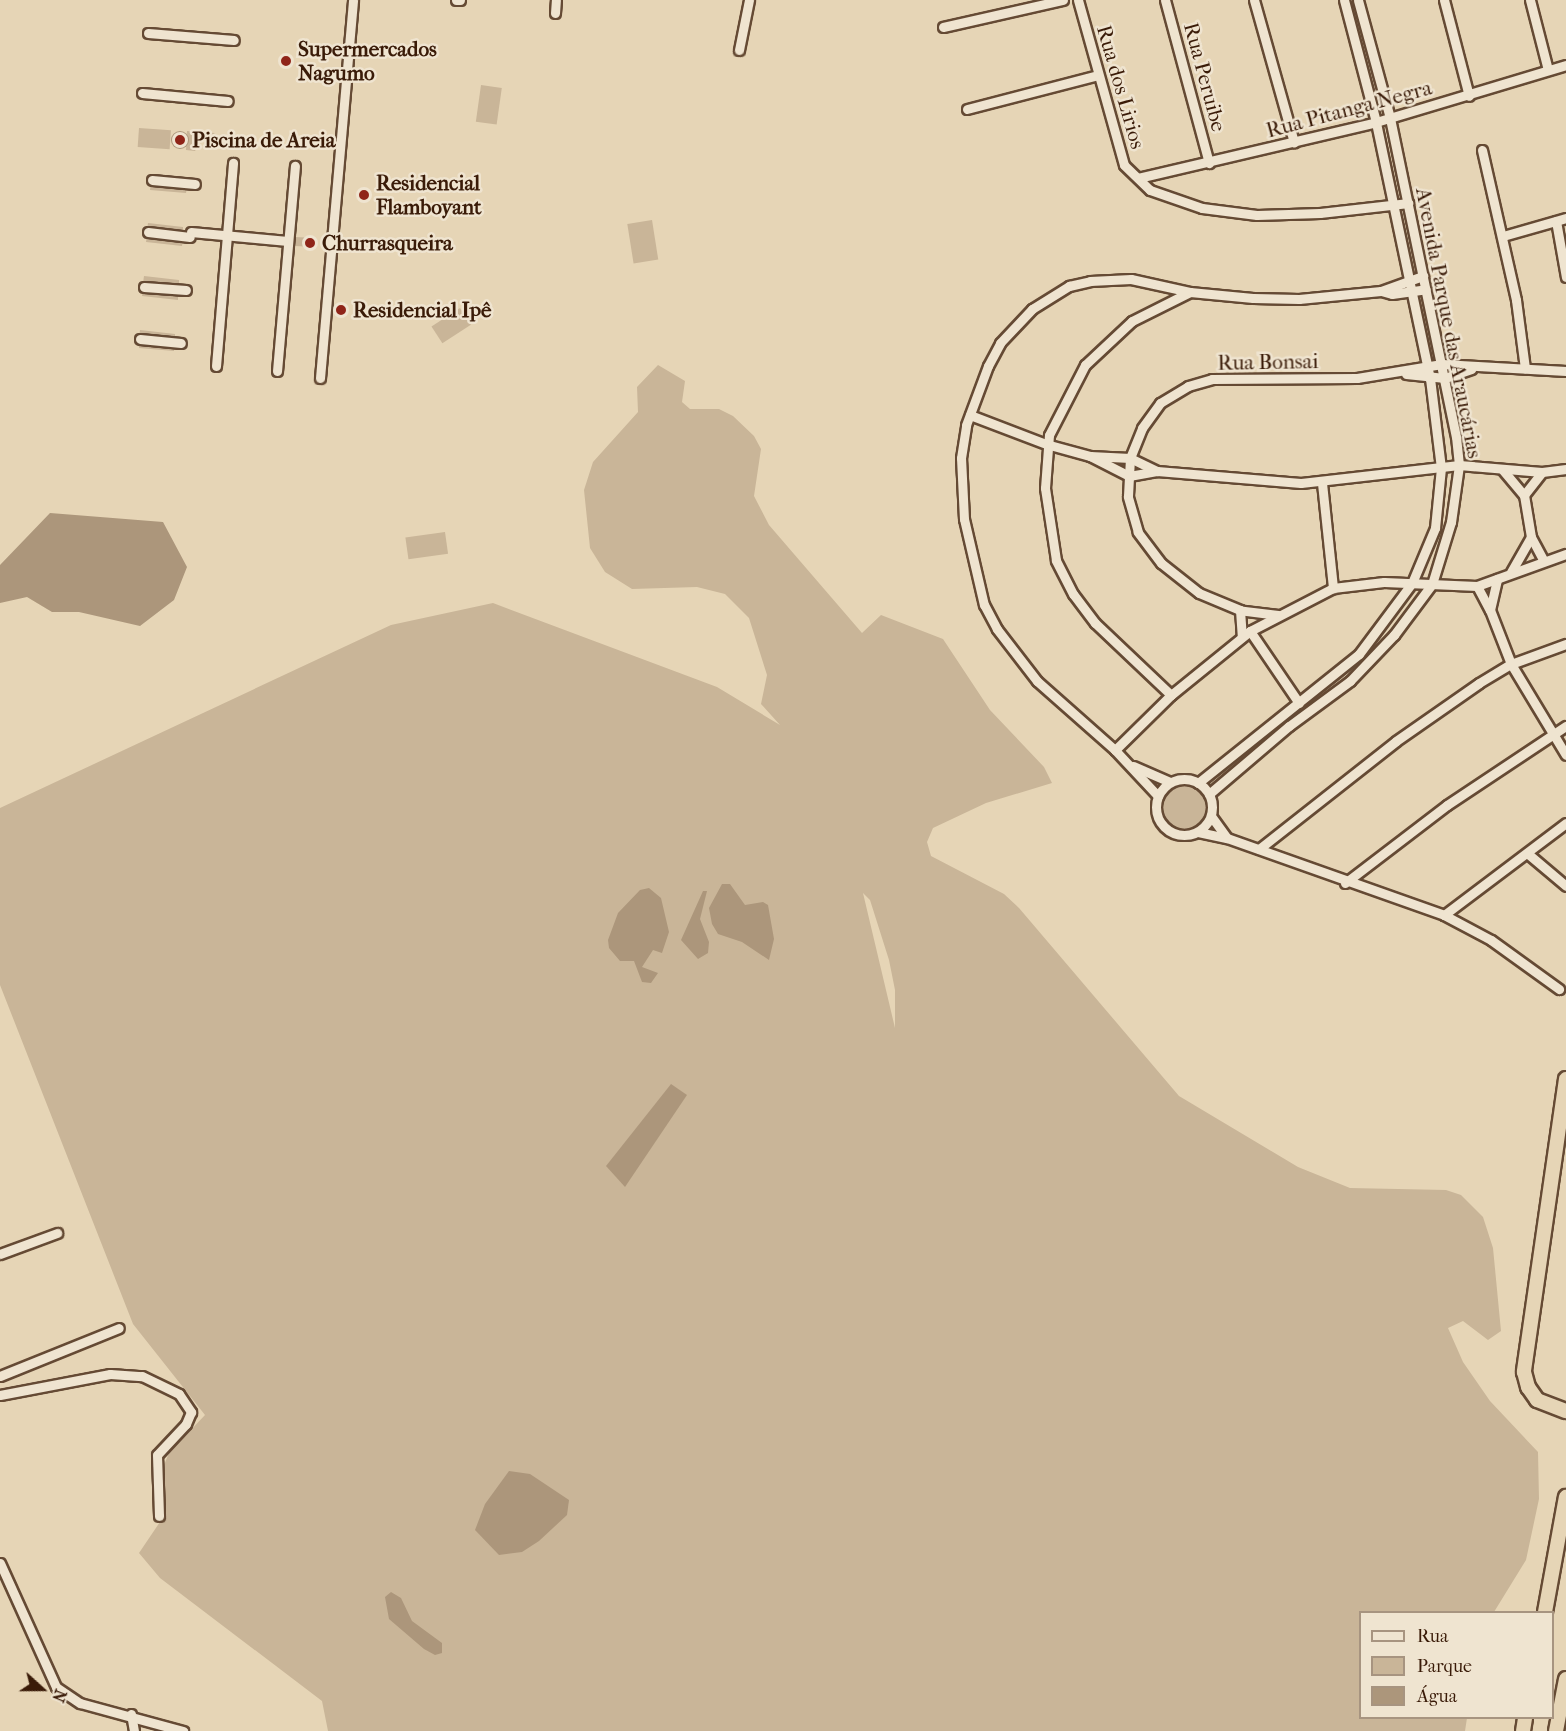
<!DOCTYPE html>
<html>
<head>
<meta charset="utf-8">
<style>
  body { margin:0 }
  #map { position:relative; width:1566px; height:1731px; overflow:hidden; background:#e6d5b6; font-family:"IM FELL French Canon",serif }
  div>[style] { position:absolute }
  [style*='--x'] { left:calc(var(--x)*1px); top:calc(var(--y)*1px); width:calc(var(--w)*1px); rotate:calc(var(--a)*1deg) }
  .green>* { inset:0; background:#c9b598; transform-origin:0 0 }
  .round { border-radius:50% }
  .water>* { inset:0; background:#ac967b }
  .roads { filter:drop-shadow(2px 0 #654a34) drop-shadow(-2px 0 #654a34) drop-shadow(0 2px #654a34) drop-shadow(0 -2px #654a34) }
  .minor>* { height:9px; margin:-4.5px; padding:0 4.5px; transform-origin:4.5px; border-radius:4.5px; background:#efe4d0 }
  .minor>.ring { margin:-4.5px; padding:0; box-sizing:content-box; background:none; border:9px solid #efe4d0; border-radius:50% }
  .highway>* { height:14px; margin:-7px; padding:0 7px; transform-origin:7px; border-radius:7px; background:#e6d5b6 }
  .dots>* { width:16px; height:16px; translate:-50% -50%; box-sizing:border-box; border:3px solid #efe4d0; border-radius:50% }
  span { translate:-50% -50%; white-space:nowrap; text-align:center; line-height:1.15; -webkit-text-stroke:5px #efe4d0; paint-order:stroke }
  .poi-label { font-size:21px; color:#3a1b08; font-weight:700 }
  .left { translate:0 -50%; text-align:left }
  .street-label { font-size:21px; color:#3a1b08 }
  .legend { position:absolute; left:1359px; top:1611px; width:195px; height:108px; box-sizing:border-box; background:#efe4d0; border:2px solid #a79480; margin:0; padding:8px 10px; list-style:none; font-size:18px; color:#3a1b08 }
  .legend li { display:flex; align-items:center; gap:12px; height:30px }
  .legend b { width:30px; border:2px solid #a79480 }
  .north { position:absolute; left:12px; top:1659px; width:60px; height:60px; -webkit-text-stroke:4px #efe4d0; paint-order:stroke; rotate:111deg; font-size:16px; font-weight:700; line-height:24px; text-align:center; color:#3a1b08 }
  .north::after { content:''; display:block; margin:auto; width:21px; height:27px; background:#3a1b08; clip-path:polygon(50% 0,100% 100%,50% 72%,0 100%) }
</style>
</head>
<body>
<div id="map">
  <div class="green">
    <div style="left:481px;top:85px;width:21px;height:37px;rotate:8deg"></div>
    <div style="left:139px;top:128px;width:32px;height:19px;rotate:4deg"></div>
    <div style="clip-path:polygon(187px 131px,215px 133px,201px 141px,195px 151px,186px 150px)"></div>
    <div style="clip-path:polygon(151px 183px,187px 187px,186px 193px,150px 190px)"></div>
    <div style="left:652px;top:220px;width:40px;height:25px;rotate:81deg"></div>
    <div style="clip-path:polygon(148px 223px,183px 227px,183px 233px,147px 230px)"></div>
    <div style="clip-path:polygon(147px 236px,183px 239px,182px 246px,146px 242px)"></div>
    <div style="left:295px;top:237px;width:21px;height:9px;rotate:3deg"></div>
    <div style="clip-path:polygon(144px 276px,179px 280px,179px 286px,143px 283px)"></div>
    <div style="clip-path:polygon(143px 290px,178px 293px,178px 300px,142px 296px)"></div>
    <div style="left:460px;top:308px;width:20px;height:34px;rotate:57deg"></div>
    <div style="clip-path:polygon(140px 330px,175px 334px,175px 340px,139px 337px)"></div>
    <div style="clip-path:polygon(139px 341px,174px 345px,174px 351px,139px 348px)"></div>
    <div style="clip-path:polygon(evenodd,658px 365px,685px 381px,682px 402px,690px 409px,719px 409px,733px 416px,754px 436px,761px 449px,754px 496px,769px 525px,862px 633px,881px 615px,943px 639px,990px 710px,1044px 767px,1052px 783px,986px 803px,933px 828px,927px 842px,931px 856px,1004px 894px,1019px 908px,1179px 1096px,1298px 1167px,1350px 1188px,1446px 1190px,1461px 1195px,1483px 1217px,1493px 1248px,1501px 1331px,1488px 1340px,1463px 1321px,1448px 1328px,1463px 1362px,1490px 1401px,1538px 1452px,1539px 1499px,1526px 1560px,1494px 1612px,1360px 1612px,1360px 1718px,1467px 1718px,1465px 1731px,328px 1731px,322px 1701px,160px 1578px,139px 1553px,164px 1516px,162px 1470px,169px 1453px,205px 1415px,133px 1324px,0 985px,0 808px,391px 625px,493px 603px,717px 687px,780px 725px,761px 704px,767px 675px,749px 618px,725px 594px,697px 587px,632px 589px,605px 572px,590px 548px,584px 490px,593px 462px,638px 412px,637px 387px,658px 365px,863px 893px,870px 900px,889px 960px,895px 990px,895px 1028px,863px 893px)"></div>
    <div style="left:445px;top:532px;width:22px;height:40px;rotate:82deg"></div>
    <div class="round" style="left:1161px;top:784px;width:46px;height:46px"></div>
  </div>
  <div class="water">
    <div class="round" style="left:171px;top:131px;width:18px;height:18px"></div>
    <div style="clip-path:polygon(50px 513px,163px 522px,187px 567px,174px 600px,140px 626px,79px 612px,52px 612px,27px 597px,0 603px,0 565px)"></div>
    <div style="clip-path:polygon(722px 884px,730px 884px,745px 905px,763px 902px,768px 905px,774px 939px,769px 960px,742px 942px,718px 934px,712px 924px,709px 908px)"></div>
    <div style="clip-path:polygon(649px 888px,661px 898px,669px 932px,662px 953px,653px 950px,642px 967px,658px 973px,651px 983px,642px 982px,634px 961px,620px 961px,609px 948px,608px 940px,618px 913px,640px 890px)"></div>
    <div style="clip-path:polygon(703px 891px,707px 891px,700px 919px,709px 942px,708px 953px,698px 959px,681px 940px)"></div>
    <div style="clip-path:polygon(671px 1084px,687px 1095px,625px 1187px,606px 1166px)"></div>
    <div style="clip-path:polygon(509px 1471px,530px 1474px,569px 1500px,567px 1515px,539px 1541px,522px 1552px,499px 1555px,475px 1530px,485px 1504px)"></div>
    <div style="clip-path:polygon(391px 1592px,401px 1598px,412px 1621px,442px 1643px,442px 1653px,435px 1655px,424px 1649px,389px 1619px,385px 1597px)"></div>
  </div>
  <div class="roads">
    <div class="minor">
      <div style="--x:456;--y:0;--w:4;--a:0"></div>
      <div style="--x:1078;--y:0;--w:171;--a:74.4"></div>
      <div style="--x:1124;--y:165;--w:36;--a:44"></div>
      <div style="--x:1150;--y:190;--w:55;--a:19.1"></div>
      <div style="--x:1202;--y:208;--w:55;--a:7.3"></div>
      <div style="--x:1257;--y:215;--w:63;--a:-1.8"></div>
      <div style="--x:1320;--y:213;--w:89;--a:-6.5"></div>
      <div style="--x:1165;--y:0;--w:169;--a:74.9"></div>
      <div style="--x:1254;--y:0;--w:148;--a:74.3"></div>
      <div style="--x:1444;--y:0;--w:99;--a:75.4"></div>
      <div style="--x:1530;--y:0;--w:72;--a:75.6"></div>
      <div style="--x:555;--y:13;--w:13;--a:-86"></div>
      <div style="--x:943;--y:27;--w:123;--a:-12.7"></div>
      <div style="--x:148;--y:33;--w:86;--a:4.7"></div>
      <div style="--x:739;--y:50;--w:51;--a:-78.7"></div>
      <div style="--x:142;--y:93;--w:86;--a:5.3"></div>
      <div style="--x:967;--y:109;--w:135;--a:-14.5"></div>
      <div style="--x:1482;--y:150;--w:154;--a:77.2"></div>
      <div style="--x:1516;--y:300;--w:69;--a:82.5"></div>
      <div style="--x:1138;--y:178;--w:244;--a:-13.2"></div>
      <div style="--x:1376;--y:122;--w:198;--a:-16.7"></div>
      <div style="--x:152;--y:180;--w:43;--a:5.3"></div>
      <div style="--x:1556;--y:221;--w:57;--a:79.9"></div>
      <div style="--x:148;--y:232;--w:42;--a:6.8"></div>
      <div style="--x:191;--y:232;--w:97;--a:5.3"></div>
      <div style="--x:1503;--y:236;--w:66;--a:-15.9"></div>
      <div style="--x:144;--y:287;--w:42;--a:4.1"></div>
      <div style="--x:1381;--y:291;--w:45;--a:-19.7"></div>
      <div style="--x:140;--y:339;--w:41;--a:5.6"></div>
      <div style="--x:216;--y:366;--w:204;--a:-85.2"></div>
      <div style="--x:277;--y:371;--w:206;--a:-85"></div>
      <div style="--x:1406;--y:374;--w:39;--a:6"></div>
      <div style="--x:1445;--y:378;--w:28;--a:-19"></div>
      <div style="--x:320;--y:378;--w:379;--a:-85"></div>
      <div style="--x:970;--y:415;--w:81;--a:20.9"></div>
      <div style="--x:1046;--y:444;--w:46;--a:15.3"></div>
      <div style="--x:1090;--y:456;--w:40;--a:2.9"></div>
      <div style="--x:1130;--y:458;--w:30;--a:26"></div>
      <div style="--x:1090;--y:456;--w:44;--a:27.1"></div>
      <div style="--x:1129;--y:476;--w:28;--a:-10"></div>
      <div style="--x:1157;--y:471;--w:144;--a:4.8"></div>
      <div style="--x:1301;--y:483;--w:159;--a:-6.5"></div>
      <div style="--x:1459;--y:465;--w:83;--a:4.8"></div>
      <div style="--x:1542;--y:472;--w:24;--a:-7"></div>
      <div style="--x:1502;--y:469;--w:34;--a:50"></div>
      <div style="--x:1524;--y:495;--w:43;--a:80.5"></div>
      <div style="--x:1531;--y:537;--w:26;--a:62"></div>
      <div style="--x:1322;--y:483;--w:106;--a:84"></div>
      <div style="--x:1524;--y:495;--w:29;--a:-52"></div>
      <div style="--x:1511;--y:572;--w:40;--a:-60.3"></div>
      <div style="--x:1477;--y:586;--w:27;--a:62"></div>
      <div style="--x:1490;--y:610;--w:58;--a:68.7"></div>
      <div style="--x:1511;--y:664;--w:106;--a:58.9"></div>
      <div style="--x:1240;--y:610;--w:27;--a:86"></div>
      <div style="--x:1490;--y:610;--w:32;--a:-77"></div>
      <div style="--x:1278;--y:615;--w:38;--a:-173"></div>
      <div style="--x:1240;--y:610;--w:44;--a:-157.5"></div>
      <div style="--x:1199;--y:593;--w:48;--a:-141.7"></div>
      <div style="--x:1161;--y:563;--w:39;--a:-127"></div>
      <div style="--x:1138;--y:532;--w:37;--a:-106"></div>
      <div style="--x:1128;--y:496;--w:38;--a:-87"></div>
      <div style="--x:1130;--y:458;--w:32;--a:-68"></div>
      <div style="--x:1142;--y:428;--w:31;--a:-54"></div>
      <div style="--x:1160;--y:403;--w:33;--a:-31"></div>
      <div style="--x:1188;--y:386;--w:25;--a:-16"></div>
      <div style="--x:1212;--y:379;--w:145;--a:-0.4"></div>
      <div style="--x:1357;--y:378;--w:86;--a:-9.4"></div>
      <div style="--x:1442;--y:364;--w:124;--a:3.2"></div>
      <div style="--x:1250;--y:631;--w:87;--a:55.8"></div>
      <div style="--x:1171;--y:695;--w:105;--a:-136.5"></div>
      <div style="--x:1095;--y:623;--w:36;--a:-127"></div>
      <div style="--x:1073;--y:594;--w:38;--a:-117"></div>
      <div style="--x:1056;--y:560;--w:73;--a:-98.7"></div>
      <div style="--x:1045;--y:488;--w:53;--a:-85.7"></div>
      <div style="--x:1049;--y:435;--w:79;--a:-62.8"></div>
      <div style="--x:1085;--y:365;--w:64;--a:-43.1"></div>
      <div style="--x:1132;--y:321;--w:65;--a:-26.6"></div>
      <div style="--x:1115;--y:750;--w:78;--a:-44.5"></div>
      <div style="--x:1171;--y:695;--w:102;--a:-39"></div>
      <div style="--x:1250;--y:631;--w:93;--a:-27.4"></div>
      <div style="--x:1333;--y:588;--w:51;--a:-6.7"></div>
      <div style="--x:1384;--y:582;--w:93;--a:2.5"></div>
      <div style="--x:1477;--y:586;--w:95;--a:-19.8"></div>
      <div style="--x:1133;--y:766;--w:40;--a:23.4"></div>
      <div class="ring" style="left:1156px;top:779px;width:47px;height:47px"></div>
      <div style="--x:1198;--y:783;--w:206;--a:-38.7"></div>
      <div style="--x:1359;--y:654;--w:89;--a:-53.3"></div>
      <div style="--x:1412;--y:583;--w:60;--a:-67.3"></div>
      <div style="--x:1435;--y:528;--w:60;--a:-84.3"></div>
      <div style="--x:1441;--y:468;--w:90;--a:-97"></div>
      <div style="--x:1430;--y:379;--w:263;--a:-101.9"></div>
      <div style="--x:1376;--y:122;--w:126;--a:-104.7"></div>
      <div style="--x:1209;--y:794;--w:105;--a:-40.4"></div>
      <div style="--x:1289;--y:726;--w:76;--a:-36.4"></div>
      <div style="--x:1350;--y:681;--w:64;--a:-46.3"></div>
      <div style="--x:1394;--y:635;--w:64;--a:-53.3"></div>
      <div style="--x:1432;--y:584;--w:65;--a:-73"></div>
      <div style="--x:1451;--y:522;--w:58;--a:-82"></div>
      <div style="--x:1459;--y:465;--w:28;--a:-96"></div>
      <div style="--x:1456;--y:437;--w:326;--a:-101.7"></div>
      <div style="--x:1390;--y:118;--w:122;--a:-105.2"></div>
      <div style="--x:1158;--y:796;--w:63;--a:-133.1"></div>
      <div style="--x:1115;--y:750;--w:104;--a:-138.5"></div>
      <div style="--x:1037;--y:681;--w:66;--a:-127.6"></div>
      <div style="--x:997;--y:629;--w:27;--a:-118"></div>
      <div style="--x:984;--y:605;--w:88;--a:-103.1"></div>
      <div style="--x:964;--y:519;--w:61;--a:-92.8"></div>
      <div style="--x:961;--y:458;--w:33;--a:-81"></div>
      <div style="--x:966;--y:425;--w:63;--a:-69.6"></div>
      <div style="--x:988;--y:366;--w:26;--a:-62"></div>
      <div style="--x:1000;--y:343;--w:47;--a:-46.7"></div>
      <div style="--x:1032;--y:309;--w:44;--a:-31.9"></div>
      <div style="--x:1069;--y:286;--w:22;--a:-13"></div>
      <div style="--x:1090;--y:281;--w:41;--a:-2.8"></div>
      <div style="--x:1131;--y:279;--w:60;--a:12.4"></div>
      <div style="--x:1190;--y:292;--w:63;--a:5.4"></div>
      <div style="--x:1253;--y:298;--w:46;--a:1.2"></div>
      <div style="--x:1299;--y:299;--w:82;--a:-5.6"></div>
      <div style="--x:1381;--y:291;--w:11;--a:15"></div>
      <div style="--x:1392;--y:294;--w:34;--a:-8"></div>
      <div style="--x:1211;--y:816;--w:27;--a:54"></div>
      <div style="--x:1198;--y:832;--w:30;--a:12"></div>
      <div style="--x:1227;--y:838;--w:230;--a:19.5"></div>
      <div style="--x:1444;--y:915;--w:53;--a:28"></div>
      <div style="--x:1491;--y:940;--w:84;--a:35.8"></div>
      <div style="--x:1259;--y:849;--w:174;--a:-38.2"></div>
      <div style="--x:1396;--y:741;--w:101;--a:-34.9"></div>
      <div style="--x:1479;--y:683;--w:37;--a:-31"></div>
      <div style="--x:1511;--y:664;--w:59;--a:-20"></div>
      <div style="--x:1527;--y:853;--w:51;--a:40.2"></div>
      <div style="--x:1345;--y:883;--w:128;--a:-37.4"></div>
      <div style="--x:1447;--y:805;--w:143;--a:-33.6"></div>
      <div style="--x:1444;--y:915;--w:153;--a:-37"></div>
      <div style="--x:0;--y:1254;--w:61;--a:-20.2"></div>
      <div style="--x:0;--y:1376;--w:128;--a:-22"></div>
      <div style="--x:0;--y:1395;--w:112;--a:-10.8"></div>
      <div style="--x:110;--y:1374;--w:32;--a:4"></div>
      <div style="--x:142;--y:1376;--w:41;--a:25.9"></div>
      <div style="--x:179;--y:1394;--w:22;--a:56"></div>
      <div style="--x:191;--y:1412;--w:13;--a:113"></div>
      <div style="--x:186;--y:1424;--w:42;--a:133.1"></div>
      <div style="--x:157;--y:1455;--w:61;--a:88.1"></div>
      <div style="--x:0;--y:1563;--w:136;--a:65.7"></div>
      <div style="--x:56;--y:1687;--w:29;--a:34"></div>
      <div style="--x:80;--y:1703;--w:107;--a:15.2"></div>
      <div style="--x:131;--y:1714;--w:17;--a:80"></div>
    </div>
    <div class="highway">
      <div style="--x:1566;--y:1079;--w:296;--a:98.2"></div>
      <div style="--x:1524;--y:1372;--w:16;--a:75"></div>
      <div style="--x:1528;--y:1387;--w:16;--a:55"></div>
      <div style="--x:1537;--y:1400;--w:31;--a:21"></div>
      <div style="--x:1545;--y:1612;--w:117;--a:-79.7"></div>
      <div style="--x:1523;--y:1731;--w:13;--a:-81"></div>
      <div style="--x:1556;--y:1731;--w:53;--a:-79.1"></div>
    </div>
  </div>
  <div class="dots">
    <div style="left:286px;top:61px;background:#8f2418"></div>
    <div style="left:180px;top:140px;background:#8f2418"></div>
    <div style="left:364px;top:195px;background:#8f2418"></div>
    <div style="left:310px;top:243px;background:#8f2418"></div>
    <div style="left:341px;top:310px;background:#8f2418"></div>
  </div>
  <div class="poi-label">
    <span class="left" style="left:298px;top:61px">Supermercados<br>Nagumo</span>
    <span class="left" style="left:192px;top:140px">Piscina de Areia</span>
    <span class="left" style="left:376px;top:195px">Residencial<br>Flamboyant</span>
    <span class="left" style="left:322px;top:243px">Churrasqueira</span>
    <span class="left" style="left:353px;top:310px">Residencial Ipê</span>
  </div>
  <div class="street-label">
    <span style="left:1205px;top:77px;rotate:75deg">Rua Peruibe</span>
    <span style="left:1121px;top:87px;rotate:74deg">Rua dos Lirios</span>
    <span style="left:1349px;top:109px;rotate:-15deg">Rua Pitanga Negra</span>
    <span style="left:1449px;top:323px;rotate:79deg">Avenida Parque das Araucárias</span>
    <span style="left:1268px;top:362px;rotate:-1deg">Rua Bonsai</span>
  </div>
  <ul class="legend">
  <li><b style="height:8px;background:#efe4d0"></b>Rua</li>
  <li><b style="height:16px;background:#c9b598"></b>Parque</li>
  <li><b style="height:16px;background:#ac967b"></b>Água</li>
  </ul>
  <div class="north">N</div>
</div>
</body>
</html>
